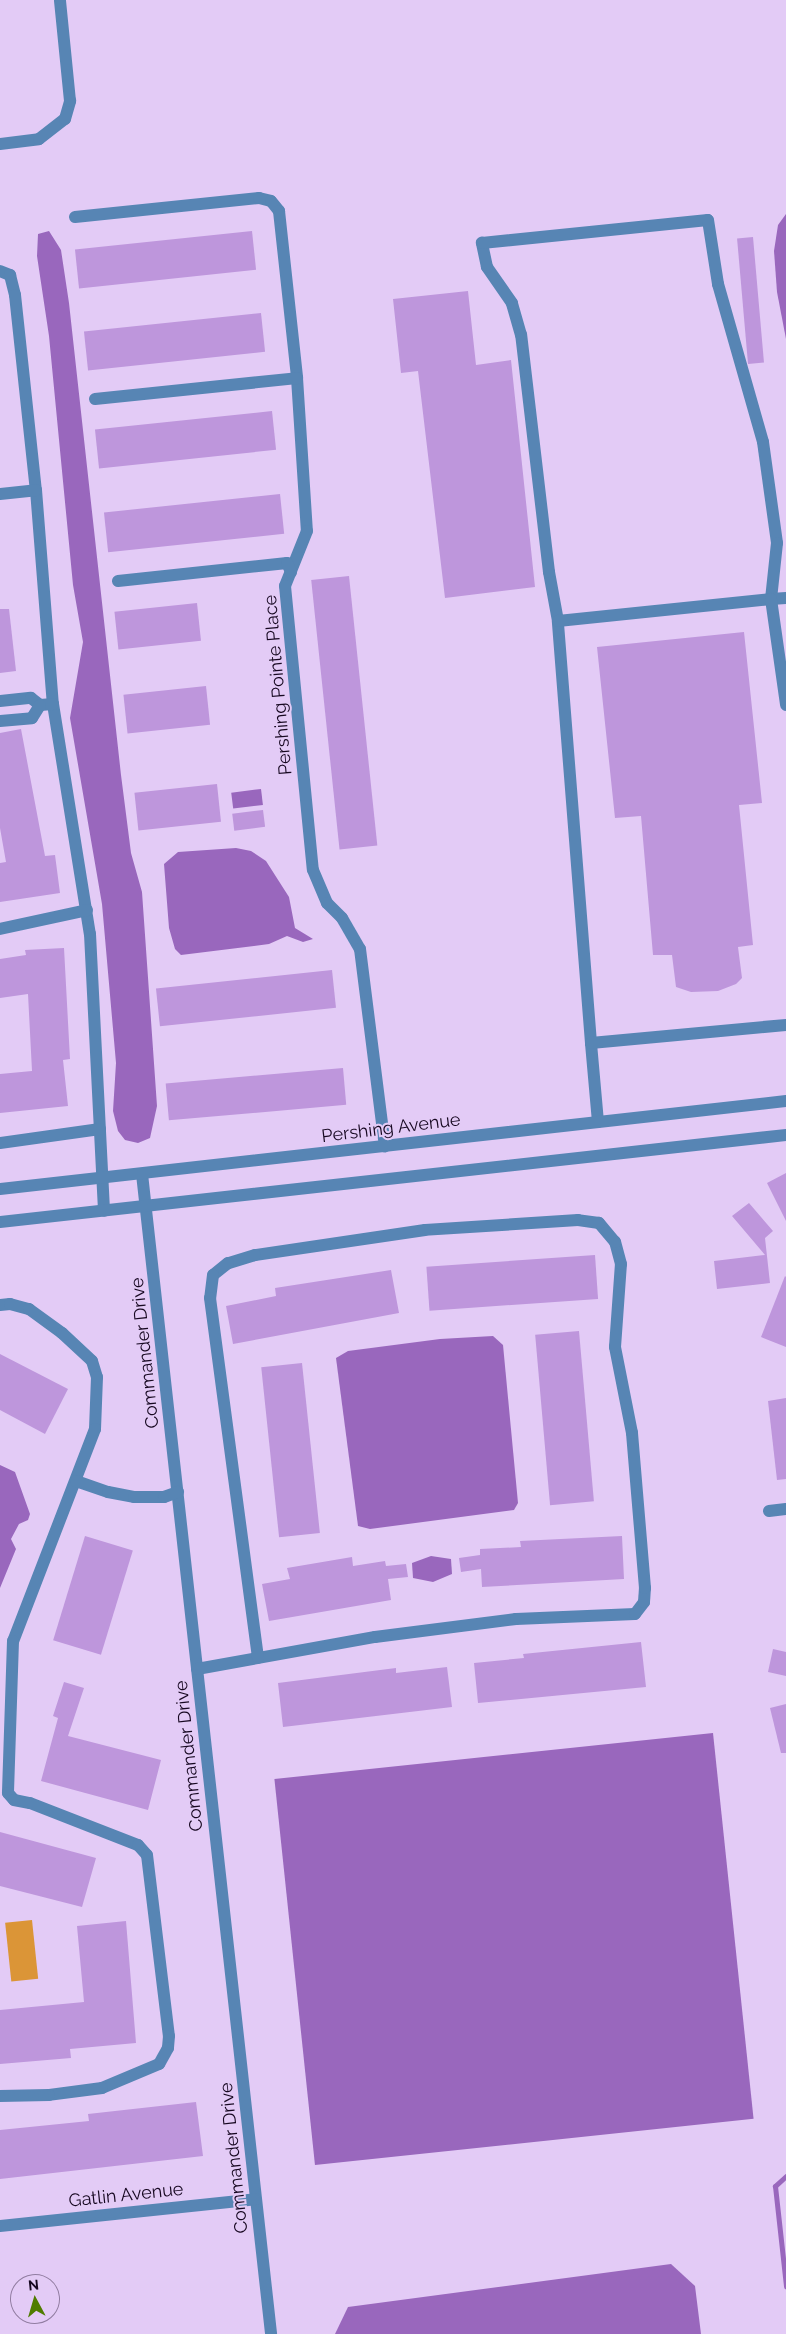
<!DOCTYPE html>
<html>
<head>
<meta charset="utf-8">
<style>
  body { margin:0 }
  #map { position:relative; width:786px; height:2334px; overflow:hidden; background:#e3cbf6; font-family:Raleway,sans-serif }
  div>[style] { position:absolute }
  [style*='--x'] { left:calc(var(--x)*1px); top:calc(var(--y)*1px); width:calc(var(--w)*1px); rotate:calc(var(--a)*1deg) }
  .green>* { inset:0; background:#db9537; transform-origin:0 0 }
  .water>* { inset:0; background:#9967bd; transform-origin:0 0 }
  .stream>* { height:5px; margin:-2.5px; padding:0 2.5px; transform-origin:2.5px; border-radius:2.5px; background:#9967bd }
  .building>* { inset:0; background:#be96dc; transform-origin:0 0 }
  .minor>* { height:12px; margin:-6px; padding:0 6px; transform-origin:6px; border-radius:6px; background:#5785b4 }
  span { translate:-50% -50%; white-space:nowrap; text-align:center; line-height:1.15; -webkit-text-stroke:4px #e3cbf6; paint-order:stroke }
  .street-label { font-size:18px; color:#170821 }
  .north { position:absolute; left:10px; top:2274px; width:50px; height:50px; box-sizing:border-box; background:#e3cbf6; border:1px solid #917da1; border-radius:50%; rotate:354deg; font-size:14px; font-weight:700; line-height:20px; text-align:center; color:#170821 }
  .north::after { content:''; display:block; margin:auto; width:18px; height:22px; background:#507c00; clip-path:polygon(50% 0,100% 100%,50% 72%,0 100%) }
</style>
</head>
<body>
<div id="map">
  <div class="green">
    <div style="left:32px;top:1920px;width:59px;height:27px;rotate:84deg"></div>
  </div>
  <div class="water">
    <div style="clip-path:polygon(786px 214px,786px 339px,777px 292px,774px 251px,778px 225px)"></div>
    <div style="clip-path:polygon(49px 231px,61px 250px,69px 303px,121px 775px,131px 853px,142px 892px,157px 1106px,150px 1138px,138px 1143px,125px 1140px,118px 1131px,113px 1111px,116px 1063px,102px 904px,70px 718px,83px 642px,73px 585px,49px 336px,37px 256px,38px 234px)"></div>
    <div style="left:261px;top:789px;width:16px;height:30px;rotate:83deg"></div>
    <div style="clip-path:polygon(236px 848px,251px 851px,266px 861px,289px 897px,295px 928px,313px 939px,303px 942px,287px 936px,269px 944px,181px 955px,175px 949px,169px 928px,164px 864px,178px 852px)"></div>
    <div style="clip-path:polygon(493px 1336px,503px 1345px,518px 1503px,514px 1510px,370px 1529px,358px 1526px,336px 1358px,348px 1351px,440px 1339px)"></div>
    <div style="clip-path:polygon(0 1465px,15px 1472px,30px 1514px,28px 1520px,19px 1524px,11px 1539px,16px 1549px,0 1588px)"></div>
    <div style="clip-path:polygon(431px 1556px,451px 1559px,452px 1574px,433px 1582px,413px 1578px,412px 1563px)"></div>
    <div style="left:713px;top:1733px;width:388px;height:441px;rotate:84deg"></div>
    <div style="clip-path:polygon(671px 2264px,695px 2286px,701px 2334px,335px 2334px,348px 2307px)"></div>
  </div>
  <div class="stream">
    <div style="--x:786;--y:2176;--w:15;--a:138"></div>
    <div style="--x:775;--y:2186;--w:101;--a:83.7"></div>
  </div>
  <div class="building">
    <div style="left:252px;top:231px;width:39px;height:178px;rotate:84deg"></div>
    <div style="left:753px;top:237px;width:126px;height:16px;rotate:85deg"></div>
    <div style="clip-path:polygon(468px 291px,476px 365px,511px 360px,535px 587px,445px 598px,418px 371px,401px 373px,393px 299px)"></div>
    <div style="left:261px;top:313px;width:39px;height:178px;rotate:84deg"></div>
    <div style="left:272px;top:411px;width:39px;height:178px;rotate:84deg"></div>
    <div style="left:280px;top:494px;width:40px;height:177px;rotate:84deg"></div>
    <div style="left:349px;top:576px;width:271px;height:38px;rotate:84deg"></div>
    <div style="left:197px;top:603px;width:38px;height:83px;rotate:84deg"></div>
    <div style="clip-path:polygon(0 609px,9px 609px,16px 671px,0 673px)"></div>
    <div style="clip-path:polygon(744px 632px,762px 803px,739px 805px,753px 945px,738px 947px,742px 978px,736px 984px,718px 991px,691px 992px,676px 987px,672px 955px,653px 955px,641px 816px,615px 818px,597px 647px)"></div>
    <div style="left:206px;top:686px;width:39px;height:83px;rotate:84deg"></div>
    <div style="clip-path:polygon(21px 729px,45px 856px,55px 855px,60px 893px,0 902px,0 863px,6px 862px,0 828px,0 733px)"></div>
    <div style="left:217px;top:784px;width:38px;height:83px;rotate:84deg"></div>
    <div style="left:263px;top:810px;width:17px;height:31px;rotate:83deg"></div>
    <div style="clip-path:polygon(64px 948px,70px 1059px,63px 1060px,68px 1106px,0 1113px,0 1074px,32px 1071px,28px 994px,0 998px,0 959px,26px 955px,25px 950px)"></div>
    <div style="left:332px;top:970px;width:38px;height:177px;rotate:84deg"></div>
    <div style="left:343px;top:1068px;width:37px;height:178px;rotate:85deg"></div>
    <div style="clip-path:polygon(786px 1173px,786px 1221px,767px 1183px)"></div>
    <div style="clip-path:polygon(749px 1203px,773px 1231px,765px 1238px,770px 1283px,717px 1289px,714px 1261px,765px 1255px,732px 1216px)"></div>
    <div style="left:595px;top:1255px;width:44px;height:169px;rotate:86deg"></div>
    <div style="clip-path:polygon(391px 1270px,399px 1313px,233px 1344px,226px 1306px,276px 1296px,275px 1288px)"></div>
    <div style="clip-path:polygon(785px 1276px,786px 1277px,786px 1347px,761px 1337px)"></div>
    <div style="left:579px;top:1331px;width:171px;height:44px;rotate:85deg"></div>
    <div style="clip-path:polygon(0 1354px,68px 1389px,45px 1434px,0 1410px)"></div>
    <div style="left:302px;top:1363px;width:171px;height:41px;rotate:84deg"></div>
    <div style="clip-path:polygon(786px 1398px,786px 1479px,777px 1480px,768px 1401px)"></div>
    <div style="left:85px;top:1536px;width:50px;height:109px;rotate:17deg"></div>
    <div style="clip-path:polygon(622px 1536px,624px 1579px,482px 1587px,481px 1569px,461px 1572px,459px 1558px,480px 1555px,480px 1549px,521px 1547px,520px 1541px)"></div>
    <div style="clip-path:polygon(352px 1557px,353px 1566px,385px 1561px,386px 1566px,406px 1564px,408px 1577px,388px 1579px,391px 1600px,269px 1621px,262px 1584px,290px 1579px,287px 1568px)"></div>
    <div style="clip-path:polygon(641px 1642px,646px 1687px,478px 1703px,474px 1663px,524px 1658px,523px 1654px)"></div>
    <div style="clip-path:polygon(773px 1649px,786px 1652px,786px 1676px,768px 1672px)"></div>
    <div style="clip-path:polygon(447px 1667px,452px 1707px,283px 1727px,278px 1683px,396px 1668px,396px 1673px)"></div>
    <div style="clip-path:polygon(64px 1682px,84px 1688px,68px 1736px,161px 1760px,148px 1810px,41px 1781px,58px 1718px,53px 1716px)"></div>
    <div style="clip-path:polygon(786px 1704px,786px 1753px,781px 1753px,770px 1708px)"></div>
    <div style="clip-path:polygon(0 1832px,96px 1858px,82px 1907px,0 1886px)"></div>
    <div style="clip-path:polygon(126px 1921px,136px 2043px,70px 2049px,71px 2058px,0 2064px,0 2010px,84px 2002px,77px 1926px)"></div>
    <div style="clip-path:polygon(196px 2102px,203px 2156px,0 2179px,0 2130px,89px 2121px,88px 2114px)"></div>
  </div>
  <div class="minor">
    <div style="--x:0;--y:144;--w:39;--a:-7"></div>
    <div style="--x:39;--y:139;--w:33;--a:-38"></div>
    <div style="--x:65;--y:119;--w:19;--a:-74"></div>
    <div style="--x:70;--y:101;--w:101;--a:-95.7"></div>
    <div style="--x:75;--y:217;--w:185;--a:-5.9"></div>
    <div style="--x:259;--y:198;--w:12;--a:14"></div>
    <div style="--x:271;--y:201;--w:13;--a:51"></div>
    <div style="--x:279;--y:211;--w:168;--a:83.8"></div>
    <div style="--x:297;--y:378;--w:153;--a:86.3"></div>
    <div style="--x:307;--y:531;--w:59;--a:111.8"></div>
    <div style="--x:285;--y:586;--w:285;--a:84.4"></div>
    <div style="--x:313;--y:870;--w:36;--a:67"></div>
    <div style="--x:327;--y:903;--w:21;--a:45"></div>
    <div style="--x:342;--y:918;--w:36;--a:60"></div>
    <div style="--x:360;--y:949;--w:199;--a:82.8"></div>
    <div style="--x:0;--y:271;--w:11;--a:22"></div>
    <div style="--x:10;--y:275;--w:21;--a:76"></div>
    <div style="--x:15;--y:295;--w:196;--a:83.9"></div>
    <div style="--x:36;--y:490;--w:215;--a:85.5"></div>
    <div style="--x:53;--y:704;--w:233;--a:80.9"></div>
    <div style="--x:90;--y:934;--w:277;--a:87.1"></div>
    <div style="--x:95;--y:399;--w:203;--a:-5.9"></div>
    <div style="--x:0;--y:494;--w:36;--a:-6"></div>
    <div style="--x:118;--y:581;--w:170;--a:-6.1"></div>
    <div style="--x:287;--y:563;--w:10;--a:66"></div>
    <div style="--x:558;--y:621;--w:50;--a:-100.4"></div>
    <div style="--x:549;--y:572;--w:239;--a:-96.7"></div>
    <div style="--x:521;--y:335;--w:33;--a:-106"></div>
    <div style="--x:512;--y:303;--w:44;--a:-124.8"></div>
    <div style="--x:487;--y:267;--w:25;--a:-102"></div>
    <div style="--x:482;--y:243;--w:227;--a:-5.8"></div>
    <div style="--x:708;--y:220;--w:65;--a:81.1"></div>
    <div style="--x:718;--y:284;--w:164;--a:74.1"></div>
    <div style="--x:763;--y:442;--w:102;--a:82.1"></div>
    <div style="--x:777;--y:543;--w:56;--a:96.1"></div>
    <div style="--x:771;--y:599;--w:15;--a:-4"></div>
    <div style="--x:0;--y:701;--w:31;--a:-6"></div>
    <div style="--x:31;--y:698;--w:11;--a:38"></div>
    <div style="--x:40;--y:705;--w:13;--a:-4"></div>
    <div style="--x:0;--y:721;--w:32;--a:-5"></div>
    <div style="--x:32;--y:718;--w:15;--a:-58"></div>
    <div style="--x:0;--y:929;--w:89;--a:-12.3"></div>
    <div style="--x:591;--y:1043;--w:423;--a:-94.5"></div>
    <div style="--x:558;--y:621;--w:214;--a:-5.9"></div>
    <div style="--x:771;--y:599;--w:107;--a:81.9"></div>
    <div style="--x:598;--y:1122;--w:79;--a:-95.1"></div>
    <div style="--x:591;--y:1043;--w:196;--a:-5.3"></div>
    <div style="--x:0;--y:1143;--w:101;--a:-8"></div>
    <div style="--x:142;--y:1174;--w:1167;--a:83.65"></div>
    <div style="--x:0;--y:1189;--w:791;--a:-6.39"></div>
    <div style="--x:0;--y:1222;--w:791;--a:-6.32"></div>
    <div style="--x:0;--y:1305;--w:10;--a:-6"></div>
    <div style="--x:10;--y:1304;--w:20;--a:15"></div>
    <div style="--x:29;--y:1309;--w:41;--a:36"></div>
    <div style="--x:62;--y:1333;--w:41;--a:43"></div>
    <div style="--x:92;--y:1361;--w:17;--a:73"></div>
    <div style="--x:97;--y:1377;--w:52;--a:92.2"></div>
    <div style="--x:95;--y:1429;--w:227;--a:111.1"></div>
    <div style="--x:13;--y:1641;--w:152;--a:91.9"></div>
    <div style="--x:8;--y:1793;--w:9;--a:49"></div>
    <div style="--x:14;--y:1800;--w:16;--a:11"></div>
    <div style="--x:30;--y:1803;--w:116;--a:21.3"></div>
    <div style="--x:138;--y:1845;--w:13;--a:48"></div>
    <div style="--x:147;--y:1855;--w:182;--a:83.1"></div>
    <div style="--x:169;--y:2036;--w:12;--a:95"></div>
    <div style="--x:168;--y:2048;--w:18;--a:119"></div>
    <div style="--x:159;--y:2064;--w:62;--a:157.2"></div>
    <div style="--x:102;--y:2088;--w:53;--a:172.5"></div>
    <div style="--x:49;--y:2095;--w:49;--a:178.8"></div>
    <div style="--x:76;--y:1481;--w:34;--a:19"></div>
    <div style="--x:108;--y:1492;--w:26;--a:11"></div>
    <div style="--x:134;--y:1497;--w:30;--a:0"></div>
    <div style="--x:164;--y:1497;--w:15;--a:-20"></div>
    <div style="--x:769;--y:1511;--w:17;--a:-7"></div>
    <div style="--x:197;--y:1669;--w:181;--a:-10.2"></div>
    <div style="--x:375;--y:1637;--w:142;--a:-7.3"></div>
    <div style="--x:516;--y:1619;--w:119;--a:-2.4"></div>
    <div style="--x:635;--y:1614;--w:15;--a:-53"></div>
    <div style="--x:644;--y:1602;--w:14;--a:-86"></div>
    <div style="--x:645;--y:1588;--w:156;--a:-94.8"></div>
    <div style="--x:632;--y:1433;--w:88;--a:-101.2"></div>
    <div style="--x:615;--y:1347;--w:83;--a:-85.9"></div>
    <div style="--x:621;--y:1264;--w:23;--a:-105"></div>
    <div style="--x:615;--y:1242;--w:25;--a:-130"></div>
    <div style="--x:599;--y:1223;--w:21;--a:-172"></div>
    <div style="--x:578;--y:1220;--w:153;--a:176.3"></div>
    <div style="--x:425;--y:1230;--w:172;--a:171.6"></div>
    <div style="--x:255;--y:1255;--w:28;--a:163"></div>
    <div style="--x:228;--y:1263;--w:19;--a:141"></div>
    <div style="--x:213;--y:1275;--w:23;--a:97"></div>
    <div style="--x:210;--y:1298;--w:363;--a:82.4"></div>
    <div style="--x:0;--y:2226;--w:257;--a:-6"></div>
  </div>
  <div class="street-label">
    <span style="left:278px;top:685px;rotate:-95deg">Pershing Pointe Place</span>
    <span style="left:391px;top:1128px;rotate:-7deg">Pershing Avenue</span>
    <span style="left:145px;top:1353px;rotate:-96deg">Commander Drive</span>
    <span style="left:189px;top:1756px;rotate:-96deg">Commander Drive</span>
    <span style="left:234px;top:2158px;rotate:-96deg">Commander Drive</span>
    <span style="left:126px;top:2195px;rotate:-6deg">Gatlin Avenue</span>
  </div>
  <div class="north">N</div>
</div>
</body>
</html>
